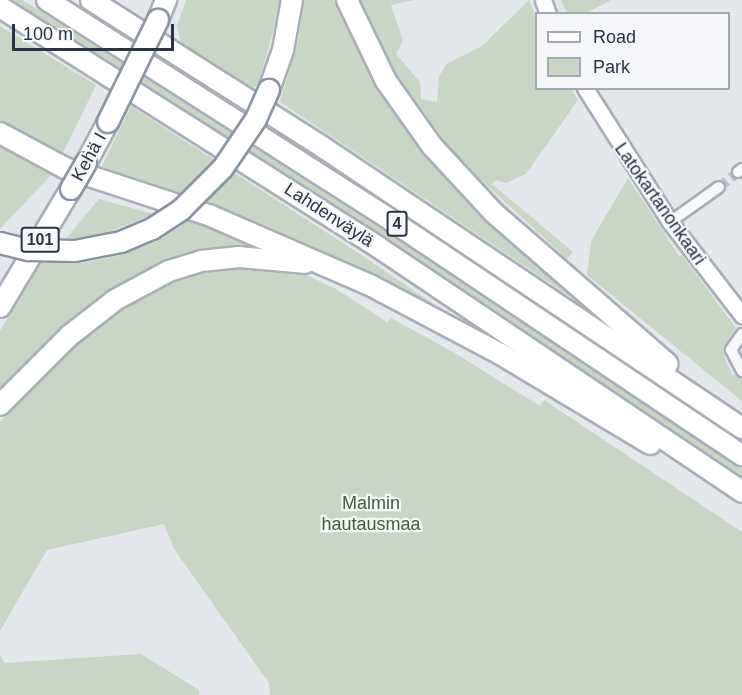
<!DOCTYPE html>
<html>
<head>
<meta charset="utf-8">
<style>
  body { margin:0 }
  #map { position:relative; width:742px; height:695px; overflow:hidden; background:#e4e7ec; font-family:Helvetica,sans-serif }
  div>[style] { position:absolute }
  [style*='--x'] { left:calc(var(--x)*1px); top:calc(var(--y)*1px); width:calc(var(--w)*1px); rotate:calc(var(--a)*1deg) }
  .green>* { inset:0; background:#c9d6c5 }
  .street-tunnel>* { height:10px; margin-top:-5px; transform-origin:0; background:repeating-linear-gradient(90deg,#bfc3cb 0 10px,transparent 0 15px) }
  .roads { filter:drop-shadow(2px 0 #a9aeb7) drop-shadow(-2px 0 #a9aeb7) drop-shadow(0 2px #a9aeb7) drop-shadow(0 -2px #a9aeb7) }
  .street>* { height:10px; margin:-5px; padding:0 5px; transform-origin:5px; border-radius:5px; background:#f7f8fa }
  .secondary>* { height:15px; margin:-7.5px; padding:0 7.5px; transform-origin:7.5px; border-radius:7.5px; background:#fff }
  .highway>* { height:20px; margin:-10px; padding:0 10px; transform-origin:10px; border-radius:10px; background:#fff }
  .bridges { filter:drop-shadow(2px 0 #8b94a3) drop-shadow(-2px 0 #8b94a3) drop-shadow(0 2px #8b94a3) drop-shadow(0 -2px #8b94a3) }
  .highway-bridge>* { height:20px; margin:-10px; padding:0 10px; transform-origin:10px; border-radius:10px; background:#fff }
  span { translate:-50% -50%; white-space:nowrap; text-align:center; line-height:1.15; -webkit-text-stroke:4.5px #f4f6f9; paint-order:stroke }
  .shield-label span { padding:2px 4px; background:#f4f6f9; border:2px solid; border-radius:4px; -webkit-text-stroke-width:0 }
  .shield-label { font-size:16px; color:#2b3445; font-weight:700 }
  .street-label { font-size:18px; color:#2b3445 }
  .park-label { font-size:18px; color:#3f6138 }
  .legend { position:absolute; left:535px; top:12px; width:195px; height:78px; box-sizing:border-box; background:#f4f6f9; border:2px solid #a4a8b1; margin:0; padding:8px 10px; list-style:none; font-size:18px; color:#2b3445 }
  .legend li { display:flex; align-items:center; gap:12px; height:30px }
  .legend b { width:30px; border:2px solid #a4a8b1 }
  .scale { position:absolute; left:12px; top:24px; width:162px; height:27px; box-sizing:border-box; border:3px solid #2b3445; border-top:0; padding-left:8px; font-size:18px; line-height:21px; white-space:nowrap; color:#2b3445; -webkit-text-stroke:4px #f4f6f9; paint-order:stroke }
</style>
</head>
<body>
<div id="map">
  <div class="green">
    <div style="clip-path:polygon(11px 0,22px 0,45px 14px,386px 232px,742px 469px,742px 476px,383px 237px)"></div>
    <div style="clip-path:polygon(186px 0,282px 0,258px 85px,251px 89px,181px 43px,177px 26px)"></div>
    <div style="clip-path:polygon(303px 0,334px 0,395px 114px,450px 182px,585px 302px,583px 305px,280px 102px,298px 41px)"></div>
    <div style="clip-path:polygon(360px 0,414px 0,391px 5px,403px 40px,396px 54px,420px 82px,421px 99px,437px 102px,439px 77px,446px 64px,482px 46px,529px 0,536px 17px,536px 88px,571px 89px,578px 100px,526px 174px,506px 183px,495px 180px,492px 184px,573px 252px,567px 259px,457px 158px,393px 70px)"></div>
    <div style="clip-path:polygon(561px 0,611px 0,586px 13px,567px 14px)"></div>
    <div style="clip-path:polygon(0 26px,96px 85px,62px 155px,21px 136px,0 121px)"></div>
    <div style="clip-path:polygon(131px 106px,219px 163px,182px 201px,98px 174px)"></div>
    <div style="clip-path:polygon(0 147px,51px 175px,0 229px)"></div>
    <div style="clip-path:polygon(230px 170px,363px 256px,479px 335px,196px 205px)"></div>
    <div style="clip-path:polygon(628px 178px,679px 256px,682px 255px,736px 328px,726px 343px,724px 356px,732px 374px,742px 379px,742px 401px,587px 275px,591px 241px)"></div>
    <div style="clip-path:polygon(99px 199px,153px 214px,94px 238px,65px 240px)"></div>
    <div style="clip-path:polygon(190px 216px,278px 249px,245px 249px,76px 321px,33px 358px,0 395px,0 331px,41px 263px,83px 263px,117px 256px,156px 242px,181px 226px)"></div>
    <div style="clip-path:polygon(207px 266px,268px 267px,304px 274px,336px 289px,387px 322px,391px 318px,453px 352px,540px 406px,544px 400px,742px 532px,742px 695px,270px 695px,269px 683px,174px 549px,164px 524px,47px 550px,0 631px,0 422px,53px 362px,96px 324px,155px 285px)"></div>
    <div style="clip-path:polygon(141px 654px,199px 690px,199px 695px,0 695px,0 655px,5px 663px)"></div>
  </div>
  <div class="street-tunnel">
    <div style="--x:719;--y:187;--w:24;--a:-38"></div>
  </div>
  <div class="roads">
    <div class="street">
      <div style="--x:738;--y:172;--w:5;--a:-37"></div>
      <div style="--x:670;--y:222;--w:60;--a:-35.5"></div>
      <div style="--x:742;--y:334;--w:19;--a:125"></div>
      <div style="--x:731;--y:350;--w:24;--a:62"></div>
    </div>
    <div class="secondary">
      <div style="--x:543;--y:0;--w:15;--a:70"></div>
      <div style="--x:585;--y:88;--w:159;--a:57.6"></div>
      <div style="--x:670;--y:222;--w:118;--a:52.3"></div>
    </div>
    <div class="highway">
      <div style="--x:47;--y:0;--w:410;--a:32.6"></div>
      <div style="--x:392;--y:221;--w:421;--a:33.8"></div>
      <div style="--x:91;--y:0;--w:276;--a:32.4"></div>
      <div style="--x:324;--y:148;--w:503;--a:33.82"></div>
      <div style="--x:347;--y:0;--w:90;--a:64.3"></div>
      <div style="--x:386;--y:81;--w:80;--a:54.7"></div>
      <div style="--x:432;--y:146;--w:91;--a:47.2"></div>
      <div style="--x:494;--y:213;--w:230;--a:41"></div>
      <div style="--x:0;--y:7;--w:448;--a:32.4"></div>
      <div style="--x:378;--y:247;--w:439;--a:33.9"></div>
      <div style="--x:158;--y:20;--w:22;--a:-68"></div>
      <div style="--x:269;--y:90;--w:42;--a:-70.7"></div>
      <div style="--x:283;--y:50;--w:51;--a:-79.8"></div>
      <div style="--x:0;--y:133;--w:74;--a:28.3"></div>
      <div style="--x:65;--y:168;--w:154;--a:18.2"></div>
      <div style="--x:211;--y:216;--w:173;--a:23.5"></div>
      <div style="--x:370;--y:285;--w:149;--a:27.9"></div>
      <div style="--x:502;--y:355;--w:173;--a:31"></div>
      <div style="--x:86;--y:163;--w:47;--a:-61.8"></div>
      <div style="--x:0;--y:307;--w:138;--a:-59"></div>
      <div style="--x:0;--y:405;--w:98;--a:-45"></div>
      <div style="--x:69;--y:336;--w:58;--a:-38"></div>
      <div style="--x:115;--y:300;--w:61;--a:-28.2"></div>
      <div style="--x:169;--y:271;--w:34;--a:-17"></div>
      <div style="--x:201;--y:261;--w:38;--a:-6"></div>
      <div style="--x:239;--y:257;--w:66;--a:5.2"></div>
    </div>
  </div>
  <div class="bridges">
    <div class="highway-bridge">
      <div style="--x:108;--y:122;--w:114;--a:-63.9"></div>
      <div style="--x:71;--y:189;--w:30;--a:-60"></div>
      <div style="--x:0;--y:243;--w:30;--a:14"></div>
      <div style="--x:29;--y:250;--w:46;--a:1.2"></div>
      <div style="--x:75;--y:251;--w:47;--a:-11.1"></div>
      <div style="--x:121;--y:242;--w:34;--a:-23"></div>
      <div style="--x:152;--y:229;--w:35;--a:-33"></div>
      <div style="--x:181;--y:210;--w:59;--a:-45"></div>
      <div style="--x:223;--y:168;--w:59;--a:-56"></div>
      <div style="--x:256;--y:119;--w:32;--a:-66"></div>
    </div>
  </div>
  <div class="shield-label">
    <span style="left:397px;top:224px">4</span>
    <span style="left:40px;top:240px">101</span>
  </div>
  <div class="street-label">
    <span style="left:89px;top:157px;rotate:-61deg">Kehä I</span>
    <span style="left:660px;top:204px;rotate:55deg">Latokartanonkaari</span>
    <span style="left:329px;top:215px;rotate:33deg">Lahdenväylä</span>
  </div>
  <div class="park-label">
    <span style="left:371px;top:514px">Malmin<br>hautausmaa</span>
  </div>
  <ul class="legend">
  <li><b style="height:8px;background:#fff"></b>Road</li>
  <li><b style="height:16px;background:#c9d6c5"></b>Park</li>
  </ul>
  <div class="scale">100 m</div>
</div>
</body>
</html>
